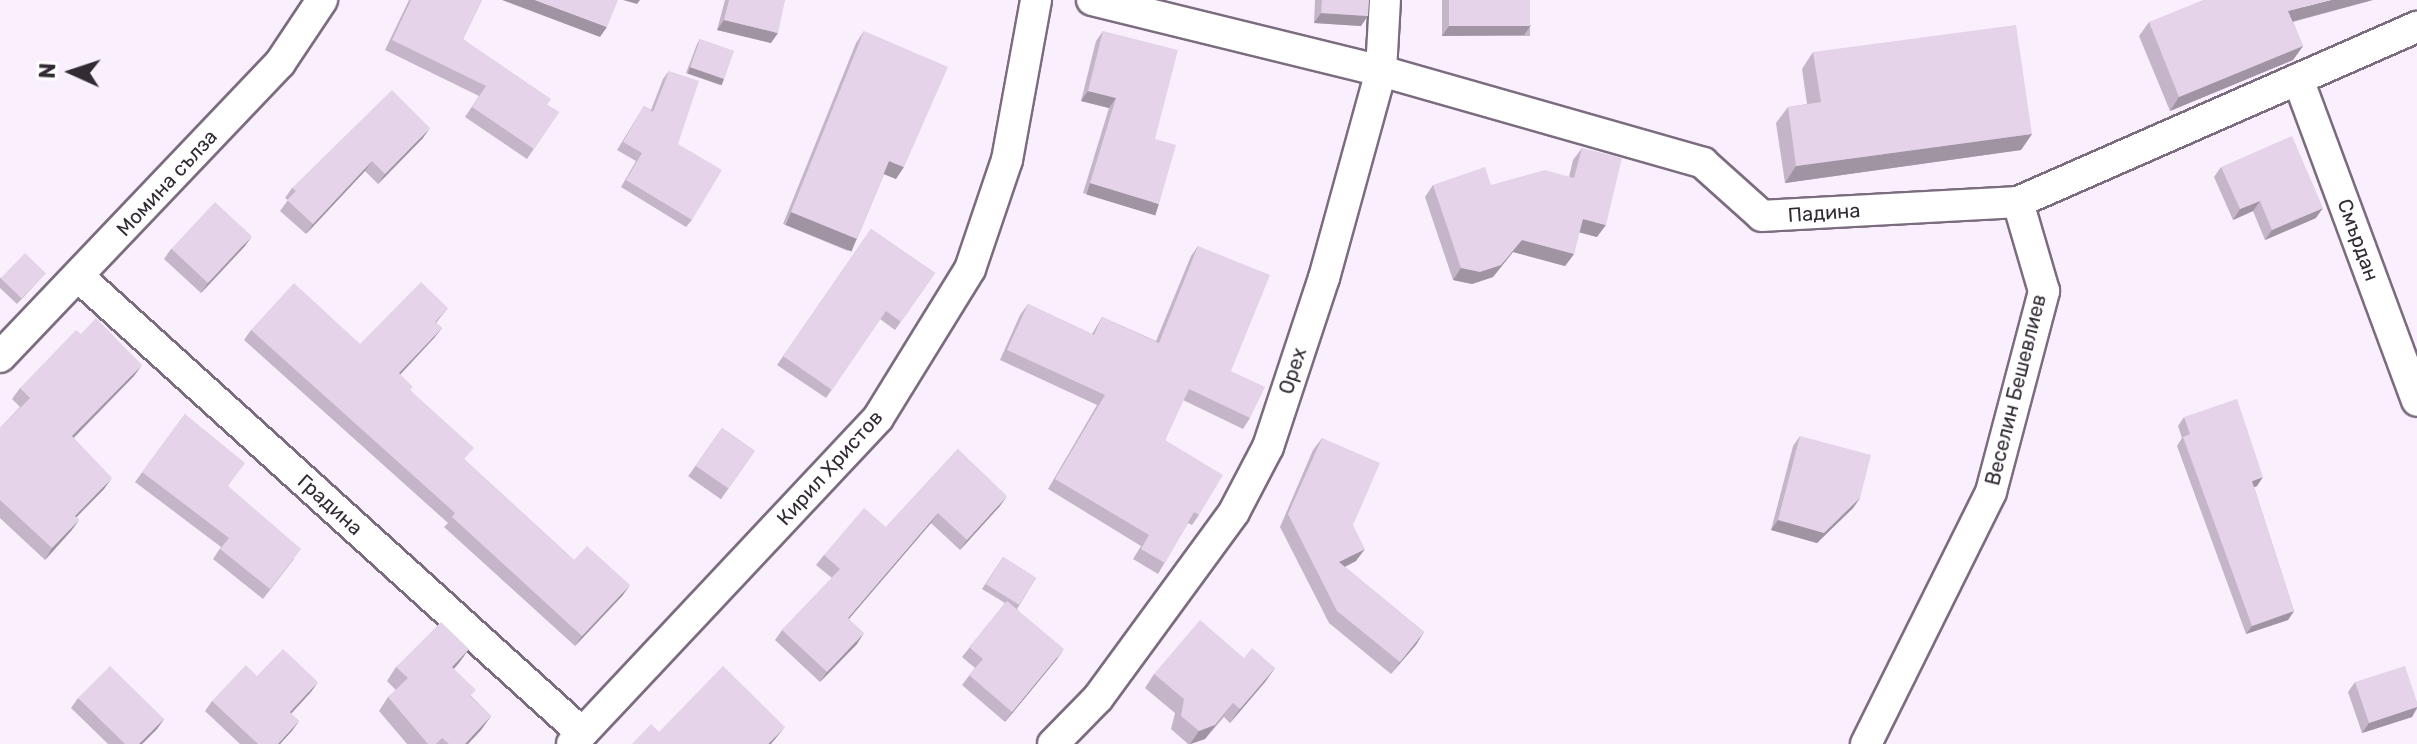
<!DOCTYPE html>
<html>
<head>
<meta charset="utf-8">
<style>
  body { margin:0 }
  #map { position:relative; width:2417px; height:744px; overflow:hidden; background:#faf0fd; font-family:Rubik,sans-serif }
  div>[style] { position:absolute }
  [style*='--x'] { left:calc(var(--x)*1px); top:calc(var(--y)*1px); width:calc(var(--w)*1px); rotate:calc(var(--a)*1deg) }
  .roads { filter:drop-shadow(2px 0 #7b6c7f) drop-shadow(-2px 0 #7b6c7f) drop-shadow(0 2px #7b6c7f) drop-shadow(0 -2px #7b6c7f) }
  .minor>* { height:30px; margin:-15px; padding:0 15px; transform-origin:15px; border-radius:15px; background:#fff }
  .wall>* { inset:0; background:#c4b5c8; transform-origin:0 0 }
  .shaded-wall>* { inset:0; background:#a094a3; transform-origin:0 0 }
  .building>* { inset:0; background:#e4d3e9; transform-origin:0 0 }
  span { translate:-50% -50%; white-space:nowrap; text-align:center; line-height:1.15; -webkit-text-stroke:7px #fff; paint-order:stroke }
  .street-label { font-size:20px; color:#322b34 }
  .north { position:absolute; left:32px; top:32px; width:80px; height:80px; -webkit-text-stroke:6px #fff; paint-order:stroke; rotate:273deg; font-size:22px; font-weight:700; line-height:32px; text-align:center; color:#322b34 }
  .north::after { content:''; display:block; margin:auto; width:28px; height:36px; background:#322b34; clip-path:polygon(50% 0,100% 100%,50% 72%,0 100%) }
</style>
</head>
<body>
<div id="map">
  <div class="roads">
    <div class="minor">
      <div style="--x:1092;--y:0;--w:298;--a:13.8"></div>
      <div style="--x:1381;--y:71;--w:335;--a:15.9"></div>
      <div style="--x:1703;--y:163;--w:79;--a:41.9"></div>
      <div style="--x:1762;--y:216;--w:256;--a:-3.1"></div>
      <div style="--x:2018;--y:202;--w:436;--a:-23.7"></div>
      <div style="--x:2298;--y:79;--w:343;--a:69.7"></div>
      <div style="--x:79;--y:277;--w:679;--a:42.19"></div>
      <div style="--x:0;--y:357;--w:406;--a:-46.4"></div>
      <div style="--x:280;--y:63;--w:76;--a:-56.3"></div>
      <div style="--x:572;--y:744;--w:447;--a:-46.8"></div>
      <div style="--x:878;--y:418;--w:175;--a:-58.3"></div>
      <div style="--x:970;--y:269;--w:115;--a:-71.3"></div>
      <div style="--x:1007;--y:160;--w:163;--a:-79.7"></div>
      <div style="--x:1053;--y:744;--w:64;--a:-45.6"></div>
      <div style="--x:1098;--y:698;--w:230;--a:-53.8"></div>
      <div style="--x:1234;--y:512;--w:73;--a:-62.4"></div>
      <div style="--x:1268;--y:447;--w:178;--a:-71.7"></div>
      <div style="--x:1324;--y:278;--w:215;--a:-74.6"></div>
      <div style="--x:1381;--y:71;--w:71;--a:-86.8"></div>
      <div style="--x:1866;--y:744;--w:281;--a:-63.6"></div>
      <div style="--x:1991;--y:492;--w:208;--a:-75.2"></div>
      <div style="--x:2044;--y:291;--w:93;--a:-106.3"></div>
    </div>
  </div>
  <div class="wall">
    <div style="clip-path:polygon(409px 0,482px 0,463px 39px,547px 105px,559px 112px,527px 159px,465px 117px,479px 96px,385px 50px)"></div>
    <div style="clip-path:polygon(725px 0,785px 0,771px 43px,717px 30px)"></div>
    <div style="clip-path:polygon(1315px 0,1369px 0,1361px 26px,1314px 23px)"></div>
    <div style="left:1442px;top:0;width:88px;height:36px"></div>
    <div style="clip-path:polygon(2373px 0,2293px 22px,2303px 46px,2293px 60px,2170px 111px,2139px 36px,2149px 22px)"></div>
    <div style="clip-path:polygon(864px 31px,896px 179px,884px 174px,857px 239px,848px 251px,783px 224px,856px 43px)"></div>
    <div style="clip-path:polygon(1103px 31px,1155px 139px,1152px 214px,1083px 193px,1109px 108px,1081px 101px,1096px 41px)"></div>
    <div style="clip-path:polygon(700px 39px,720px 85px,686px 73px,697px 44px)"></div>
    <div style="clip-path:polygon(1813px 52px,2032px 134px,2021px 150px,1785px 183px,1776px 123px,1788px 107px,1807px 104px,1802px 69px)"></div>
    <div style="clip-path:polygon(669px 71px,678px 144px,692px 220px,686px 227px,621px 187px,636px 161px,617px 150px,644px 106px,651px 110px,663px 79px)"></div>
    <div style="clip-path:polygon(423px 138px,378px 184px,365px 171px,306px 234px,280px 211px,288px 200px,285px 198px,292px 188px)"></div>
    <div style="clip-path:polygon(1582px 148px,1597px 237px,1579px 232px,1574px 254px,1565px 266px,1513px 252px,1493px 277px,1472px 284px,1453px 280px,1425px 197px,1433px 185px,1491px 185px,1569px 177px,1573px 160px)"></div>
    <div style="clip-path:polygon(2221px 167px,2316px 218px,2265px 240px,2253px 211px,2233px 220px,2214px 177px)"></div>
    <div style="clip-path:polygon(871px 229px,935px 273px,895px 330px,880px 319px,826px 398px,777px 365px)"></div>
    <div style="clip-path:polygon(245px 246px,201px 293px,164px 259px,171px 249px)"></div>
    <div style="clip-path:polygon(1198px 246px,1231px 371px,1250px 418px,1243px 429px,1183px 400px,1165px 440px,1199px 515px,1192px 525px,1188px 523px,1158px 574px,1133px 559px,1141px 546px,1048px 489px,1097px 405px,1000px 360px,1020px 315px,1028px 304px,1092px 334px,1102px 317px,1156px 341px,1191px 256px)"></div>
    <div style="clip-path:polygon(46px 273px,17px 304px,0 288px,0 278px)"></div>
    <div style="clip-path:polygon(448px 308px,436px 323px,442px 328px,434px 338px,400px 375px,411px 391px,465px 460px,574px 560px,623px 595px,575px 646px,444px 527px,448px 523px,244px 340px,251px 330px,360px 344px)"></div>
    <div style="clip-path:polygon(134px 376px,74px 438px,104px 489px,76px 517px,79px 520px,71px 531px,45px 560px,0 518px,0 428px,20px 407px,12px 399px,20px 388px)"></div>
    <div style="clip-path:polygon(185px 414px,228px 486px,294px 559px,263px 599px,213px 559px,221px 547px,135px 482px)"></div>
    <div style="clip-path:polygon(2184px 417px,2257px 486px,2254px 487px,2294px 611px,2288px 620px,2246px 634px,2177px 446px,2182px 438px,2178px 426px)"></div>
    <div style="left:722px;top:428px;width:40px;height:59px;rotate:35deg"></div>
    <div style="clip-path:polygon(1800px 436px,1860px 498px,1853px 508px,1817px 543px,1771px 530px,1793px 446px)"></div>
    <div style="clip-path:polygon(1322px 438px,1353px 525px,1356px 561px,1345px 567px,1424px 632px,1391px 674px,1329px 623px,1280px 527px,1313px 450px)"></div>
    <div style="clip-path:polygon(958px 449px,1000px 506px,960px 550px,931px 523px,849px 619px,857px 644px,820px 682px,775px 640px,782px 630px,832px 578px,816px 565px,824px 555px,886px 527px)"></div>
    <div style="clip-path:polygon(1003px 557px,1036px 578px,1017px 609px,1057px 659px,1005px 722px,962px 685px,975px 668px,962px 657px,1005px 603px,982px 589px)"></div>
    <div style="clip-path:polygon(469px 649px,454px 669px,471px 696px,491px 716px,481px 730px,468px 744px,407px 744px,379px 711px,388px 697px,396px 690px,387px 681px,396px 667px)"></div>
    <div style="clip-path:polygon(1244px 658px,1275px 668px,1265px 682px,1230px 723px,1224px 717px,1205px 739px,1191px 744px,1188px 744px,1171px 729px,1175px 713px,1145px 688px,1154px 674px)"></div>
    <div style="clip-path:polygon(2355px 682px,2417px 702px,2417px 709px,2412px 717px,2362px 733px,2348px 692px)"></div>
    <div style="clip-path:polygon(311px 692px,291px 714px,299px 721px,280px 744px,240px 744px,205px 711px,212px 701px)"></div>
    <div style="clip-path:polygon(78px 698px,164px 719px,157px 729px,142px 744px,108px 744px,71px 708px)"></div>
  </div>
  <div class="shaded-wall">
    <div style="clip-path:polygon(502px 0,535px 0,607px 27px,600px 37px)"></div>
    <div style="clip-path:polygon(623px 0,640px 0,637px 4px)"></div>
    <div style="clip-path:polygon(2331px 0,2373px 0,2279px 25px,2288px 11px)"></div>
    <div style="clip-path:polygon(1321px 13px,1368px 16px,1361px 26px,1314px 23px)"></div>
    <div style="clip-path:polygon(724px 20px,778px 33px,771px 43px,717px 30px)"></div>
    <div style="clip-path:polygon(1531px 25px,1524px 35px,1442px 36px,1449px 26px)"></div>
    <div style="clip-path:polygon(2303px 46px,2293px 60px,2170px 111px,2179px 97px)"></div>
    <div style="left:690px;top:67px;width:36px;height:7px;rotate:19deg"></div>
    <div style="clip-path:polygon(1088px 91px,1116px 98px,1109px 108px,1081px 101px)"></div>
    <div style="clip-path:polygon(430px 128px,423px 138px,378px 184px,385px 174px)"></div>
    <div style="clip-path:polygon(2032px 134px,2021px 150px,1785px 183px,1796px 166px)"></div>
    <div style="clip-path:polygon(372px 161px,365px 171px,306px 234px,313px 224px)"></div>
    <div style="clip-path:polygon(889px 161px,904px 167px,896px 179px,881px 173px)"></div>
    <div style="left:1090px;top:183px;width:72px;height:12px;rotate:17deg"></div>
    <div style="clip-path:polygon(2260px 201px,2253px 211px,2233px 220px,2240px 209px)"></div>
    <div style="clip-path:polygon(2323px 208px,2316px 218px,2265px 240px,2272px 230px)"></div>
    <div style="left:791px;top:212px;width:71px;height:14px;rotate:22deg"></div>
    <div style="clip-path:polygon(1583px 219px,1606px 225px,1597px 237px,1574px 231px)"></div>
    <div style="clip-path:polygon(252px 236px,245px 246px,201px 293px,208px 283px)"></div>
    <div style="clip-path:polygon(1522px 240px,1574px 254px,1565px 266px,1513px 252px,1493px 277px,1472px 284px,1453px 280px,1461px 268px)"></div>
    <div style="clip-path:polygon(442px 328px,434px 338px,392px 383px,399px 373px)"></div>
    <div style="clip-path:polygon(142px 365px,134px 376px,64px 447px,72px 436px)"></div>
    <div style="clip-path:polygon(2263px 477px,2257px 486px,2246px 490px,2252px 481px)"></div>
    <div style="clip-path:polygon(112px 478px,104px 489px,67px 527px,75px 516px)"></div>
    <div style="clip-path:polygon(1007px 496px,1000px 506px,960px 550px,967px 540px)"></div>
    <div style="clip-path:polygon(1860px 498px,1853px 508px,1817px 543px,1771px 530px,1778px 520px)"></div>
    <div style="clip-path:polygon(938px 513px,931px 523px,841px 628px,848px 618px)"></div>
    <div style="clip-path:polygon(79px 520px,71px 531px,45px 560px,52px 548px)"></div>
    <div style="clip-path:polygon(1365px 549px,1356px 561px,1330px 574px,1339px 562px)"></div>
    <div style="clip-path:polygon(630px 585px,623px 595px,575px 646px,582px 636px)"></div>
    <div style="clip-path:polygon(2294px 611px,2288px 620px,2246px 634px,2252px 626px)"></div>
    <div style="clip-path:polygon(1424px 632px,1416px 645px,1391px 674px,1400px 662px)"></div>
    <div style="clip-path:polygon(864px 633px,857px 644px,820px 682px,827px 672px)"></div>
    <div style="clip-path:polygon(469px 649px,459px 663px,442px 681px,452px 667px)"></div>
    <div style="clip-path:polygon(1064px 649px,1057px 659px,1005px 722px,1012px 712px)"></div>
    <div style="clip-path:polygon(1275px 668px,1265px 682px,1230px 723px,1240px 709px)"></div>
    <div style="clip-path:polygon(318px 682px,311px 692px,283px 722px,290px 712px)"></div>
    <div style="clip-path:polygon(1233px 703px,1205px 739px,1190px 744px,1199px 731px)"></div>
    <div style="clip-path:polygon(2417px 707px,2412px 717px,2362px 733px,2369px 723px)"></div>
    <div style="clip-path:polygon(491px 716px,481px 730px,468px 744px,465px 744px)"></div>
    <div style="clip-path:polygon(164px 719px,157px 729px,142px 744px,139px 744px)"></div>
    <div style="clip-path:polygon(299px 721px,292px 731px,280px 744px,278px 744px)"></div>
    <div style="clip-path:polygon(785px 727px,771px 744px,768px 744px)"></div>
  </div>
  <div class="building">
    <div style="clip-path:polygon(411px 0,482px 0,463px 39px,551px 99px,547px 105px,559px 112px,534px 149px,472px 107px,486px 86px,392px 40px)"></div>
    <div style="clip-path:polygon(535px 0,618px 0,607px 27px)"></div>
    <div style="clip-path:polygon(729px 0,785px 0,778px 33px,724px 20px)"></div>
    <div style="clip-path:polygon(1322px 0,1369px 0,1368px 16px,1321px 13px)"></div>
    <div style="left:1449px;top:0;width:81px;height:26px"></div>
    <div style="clip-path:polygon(2203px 0,2331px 0,2288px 11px,2303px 46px,2179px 97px,2149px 22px)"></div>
    <div style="clip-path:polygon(2016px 25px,2032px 134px,1796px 166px,1788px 107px,1821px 102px,1813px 52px)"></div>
    <div style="clip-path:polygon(864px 31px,948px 67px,904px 167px,889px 161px,857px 239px,791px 212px)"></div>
    <div style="clip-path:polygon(1103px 31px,1178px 50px,1155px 139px,1176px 145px,1159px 204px,1090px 183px,1116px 98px,1088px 91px)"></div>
    <div style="left:700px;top:39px;width:36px;height:30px;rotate:19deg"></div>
    <div style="clip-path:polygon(669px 71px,699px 81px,678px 144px,722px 170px,692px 220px,626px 180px,642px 153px,623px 142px,644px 106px,653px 112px)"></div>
    <div style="clip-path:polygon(392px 90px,430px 128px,385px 174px,372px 161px,313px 224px,287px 200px,296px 191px,292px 188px)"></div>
    <div style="clip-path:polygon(2292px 136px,2323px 208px,2272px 230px,2260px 201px,2240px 209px,2221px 167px)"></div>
    <div style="clip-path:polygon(1582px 148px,1622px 158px,1606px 225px,1583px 219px,1574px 254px,1522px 240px,1501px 265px,1480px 272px,1461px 268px,1433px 185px,1485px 167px,1491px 185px,1545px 170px,1574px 178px)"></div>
    <div style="left:215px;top:202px;width:50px;height:64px;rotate:43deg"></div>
    <div style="clip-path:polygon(871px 229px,935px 273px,901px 322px,886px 311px,832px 390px,783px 356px)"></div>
    <div style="clip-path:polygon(1198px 246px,1270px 275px,1231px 371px,1265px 387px,1250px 418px,1189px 389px,1165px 440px,1223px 475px,1199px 515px,1194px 512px,1165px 563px,1141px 549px,1149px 535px,1055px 479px,1105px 395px,1007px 350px,1028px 304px,1094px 335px,1102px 317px,1159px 343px)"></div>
    <div style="left:25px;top:253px;width:29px;height:35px;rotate:44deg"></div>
    <div style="clip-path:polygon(421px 282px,448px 308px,435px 322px,442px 328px,399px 373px,413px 387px,410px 390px,474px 448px,464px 459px,574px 560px,587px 546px,630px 585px,582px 636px,452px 517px,455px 513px,251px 330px,294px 283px,360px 344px)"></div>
    <div style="clip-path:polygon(96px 318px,142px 365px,72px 436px,112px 478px,75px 516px,79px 520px,52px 548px,0 500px,0 428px,30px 398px,20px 388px,76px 330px,81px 334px)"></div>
    <div style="clip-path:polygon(2237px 399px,2263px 477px,2252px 481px,2294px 611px,2252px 626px,2183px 437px,2190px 434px,2184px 417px)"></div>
    <div style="clip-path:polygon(185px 414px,245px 463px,228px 486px,301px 549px,270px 589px,220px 549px,229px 538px,142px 472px)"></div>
    <div style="left:722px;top:428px;width:40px;height:46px;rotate:35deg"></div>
    <div style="clip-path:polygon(1800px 436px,1871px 455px,1860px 498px,1824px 533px,1778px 520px)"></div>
    <div style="clip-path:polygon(1322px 438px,1380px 463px,1353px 525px,1365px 549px,1339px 562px,1424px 632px,1400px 662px,1337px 611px,1288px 514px)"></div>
    <div style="clip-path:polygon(958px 449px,1007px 496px,967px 540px,938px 513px,848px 618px,864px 633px,827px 672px,782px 630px,840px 569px,824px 555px,864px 508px,886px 527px)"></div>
    <div style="left:1003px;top:557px;width:39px;height:32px;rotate:32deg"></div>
    <div style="clip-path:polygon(1007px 601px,1064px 649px,1012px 712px,969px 675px,983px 659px,969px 647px)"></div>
    <div style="clip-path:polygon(1200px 620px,1244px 658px,1252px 648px,1275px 668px,1240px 709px,1233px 703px,1215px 725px,1199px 731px,1181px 716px,1184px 699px,1154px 674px)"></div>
    <div style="clip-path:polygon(441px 622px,469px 649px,452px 667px,476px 690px,470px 696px,491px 716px,465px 744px,449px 744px,442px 738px,436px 744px,428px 744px,388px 697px,408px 678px,396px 667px)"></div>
    <div style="clip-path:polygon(283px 649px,318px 682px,290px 712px,299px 721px,278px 744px,258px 744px,212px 701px,246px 665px,257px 676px)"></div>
    <div style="clip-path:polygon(110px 666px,164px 719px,139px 744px,125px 744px,78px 698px)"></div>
    <div style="clip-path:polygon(723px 666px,785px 727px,768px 744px,632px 744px,651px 724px,659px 732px)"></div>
    <div style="clip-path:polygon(2405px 666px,2417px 702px,2417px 707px,2369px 723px,2355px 682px)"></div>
  </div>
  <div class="street-label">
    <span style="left:167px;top:183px;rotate:-47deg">Момина сълза</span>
    <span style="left:1824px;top:213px;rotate:-4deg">Падина</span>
    <span style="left:2358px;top:240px;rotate:70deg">Смърдан</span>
    <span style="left:1293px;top:371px;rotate:-72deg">Орех</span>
    <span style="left:2016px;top:390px;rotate:-76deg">Веселин Бешевлиев</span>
    <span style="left:830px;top:468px;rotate:-48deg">Кирил Христов</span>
    <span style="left:330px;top:505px;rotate:42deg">Градина</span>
  </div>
  <div class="north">N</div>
</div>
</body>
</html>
